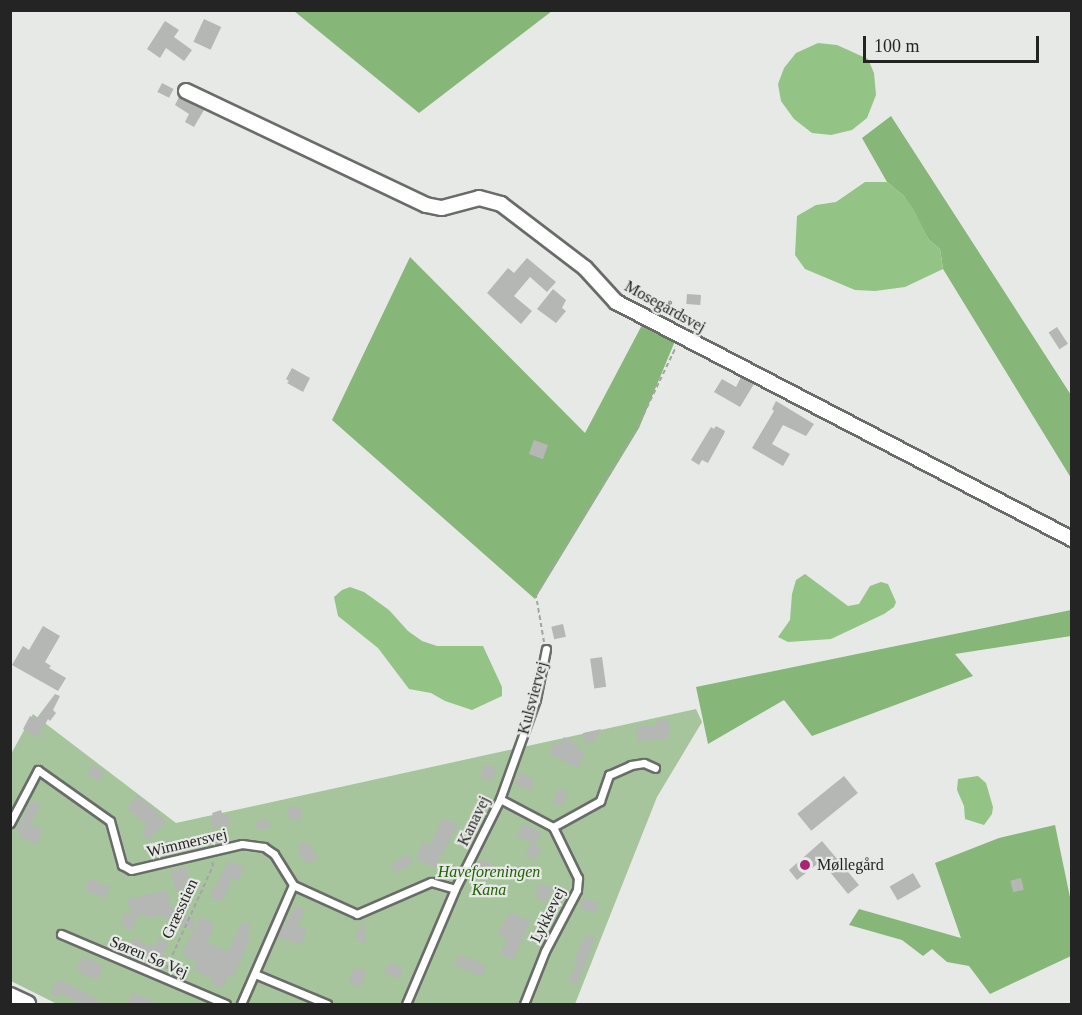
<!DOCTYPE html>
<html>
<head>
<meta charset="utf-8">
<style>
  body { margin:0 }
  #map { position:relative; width:1082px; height:1015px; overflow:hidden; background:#e6e9e5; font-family:Georgia,serif }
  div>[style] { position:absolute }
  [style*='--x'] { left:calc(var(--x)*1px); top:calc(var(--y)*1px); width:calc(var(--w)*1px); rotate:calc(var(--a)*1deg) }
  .green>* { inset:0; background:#a6c59d }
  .forest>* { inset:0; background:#86b778 }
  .water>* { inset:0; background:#93c485 }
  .building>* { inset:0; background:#b4b7b3; transform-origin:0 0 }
  .path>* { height:2px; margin-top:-1px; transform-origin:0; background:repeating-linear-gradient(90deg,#a2a5a2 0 4.5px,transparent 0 7.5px) }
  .roads { filter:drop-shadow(2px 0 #696c68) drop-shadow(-2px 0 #696c68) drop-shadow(0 2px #696c68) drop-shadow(0 -2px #696c68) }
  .service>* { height:7px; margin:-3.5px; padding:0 3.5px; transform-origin:3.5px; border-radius:3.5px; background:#fff }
  .minor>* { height:14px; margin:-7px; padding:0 7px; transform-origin:7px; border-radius:7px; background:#fff }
  .tertiary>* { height:16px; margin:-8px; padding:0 8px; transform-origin:8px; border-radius:8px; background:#fff }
  .dots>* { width:16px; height:16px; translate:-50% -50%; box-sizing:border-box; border:3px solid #e6e9e5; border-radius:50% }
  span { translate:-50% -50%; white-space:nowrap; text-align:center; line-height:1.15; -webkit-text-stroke:4.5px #e6e9e5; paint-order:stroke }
  .street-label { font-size:16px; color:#232423 }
  .poi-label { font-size:16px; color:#232423 }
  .left { translate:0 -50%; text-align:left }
  .park-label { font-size:16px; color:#226006; font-style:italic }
  .frame { position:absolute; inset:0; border:12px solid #232423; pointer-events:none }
  .scale { position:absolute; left:863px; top:36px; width:176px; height:27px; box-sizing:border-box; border:3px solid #232423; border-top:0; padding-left:8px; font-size:18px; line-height:21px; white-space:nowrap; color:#232423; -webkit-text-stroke:4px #e6e9e5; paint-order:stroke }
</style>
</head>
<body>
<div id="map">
  <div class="green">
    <div style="clip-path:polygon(696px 709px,702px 722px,657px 797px,575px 1004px,57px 1004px,11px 981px,11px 754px,33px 714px,176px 823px)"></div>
  </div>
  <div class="forest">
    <div style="clip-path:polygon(294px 11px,552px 11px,419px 113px)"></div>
    <div style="clip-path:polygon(891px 116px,1071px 395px,1071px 478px,943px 269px,940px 249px,929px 240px,904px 196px,887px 182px,862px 138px)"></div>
    <div style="clip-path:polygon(410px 257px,585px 433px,642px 325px,675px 341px,639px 428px,535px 599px,332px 420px)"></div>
    <div style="clip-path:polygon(1071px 610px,1071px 636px,955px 654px,973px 676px,812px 736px,784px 700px,708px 744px,696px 687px)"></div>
    <div style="clip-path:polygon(1055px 825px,1071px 902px,1071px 956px,990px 994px,969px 966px,947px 962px,932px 949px,923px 956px,902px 940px,849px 925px,859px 909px,961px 938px,935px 863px,999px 838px)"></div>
  </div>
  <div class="water">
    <div style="clip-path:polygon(818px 43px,837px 45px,868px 59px,874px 73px,876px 95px,867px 118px,852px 130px,831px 135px,812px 133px,794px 119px,781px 101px,778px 84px,784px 68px,796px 53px)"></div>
    <div style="clip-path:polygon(865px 182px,887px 182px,904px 196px,913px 208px,929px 240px,940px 249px,943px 269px,905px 287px,875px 291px,855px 290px,805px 269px,795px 255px,797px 216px,816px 205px,836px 202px)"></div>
    <div style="clip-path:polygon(805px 574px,848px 606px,859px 604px,870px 586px,881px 582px,888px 584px,896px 602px,894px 607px,884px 614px,831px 639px,788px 642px,778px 637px,790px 620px,792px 594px,796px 580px)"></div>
    <div style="clip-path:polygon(350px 587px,364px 592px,389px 610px,408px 631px,422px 641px,437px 646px,483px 646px,502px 687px,502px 696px,472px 710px,445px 701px,431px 693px,409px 689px,378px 648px,338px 616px,334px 597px,342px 590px)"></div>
    <div style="clip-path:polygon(978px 776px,986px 783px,993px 807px,992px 814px,984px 825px,965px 819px,964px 806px,957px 790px,958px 779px)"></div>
  </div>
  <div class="building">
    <div style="left:204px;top:19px;width:19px;height:25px;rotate:25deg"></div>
    <div style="clip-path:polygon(165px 21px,179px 30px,174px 37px,192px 50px,184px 61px,166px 48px,160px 58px,147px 49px)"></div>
    <div style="left:162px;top:83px;width:13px;height:10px;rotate:27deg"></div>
    <div style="clip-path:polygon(179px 97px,204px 110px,194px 127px,185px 122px,189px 114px,175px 105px)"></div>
    <div style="clip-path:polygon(527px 258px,556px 282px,547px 292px,530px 277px,514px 296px,532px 311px,521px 324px,487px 293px,508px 268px,514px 273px)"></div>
    <div style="clip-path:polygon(553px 289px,566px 300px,562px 308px,566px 311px,556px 323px,537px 309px)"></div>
    <div style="left:687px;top:294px;width:14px;height:10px;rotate:4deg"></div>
    <div style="left:1057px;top:327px;width:20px;height:10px;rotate:57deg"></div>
    <div style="clip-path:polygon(292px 368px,310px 378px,303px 392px,287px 383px,289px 381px,286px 379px)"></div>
    <div style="clip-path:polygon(741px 377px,754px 384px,740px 407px,714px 392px,722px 379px,736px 387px)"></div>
    <div style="clip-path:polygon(776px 401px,814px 424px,806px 436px,783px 425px,772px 444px,790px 454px,783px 466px,752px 448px,774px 411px,772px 409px)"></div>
    <div style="clip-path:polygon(716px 426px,725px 431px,724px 434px,708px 463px,702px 460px,699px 465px,691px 460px,711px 427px,714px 429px)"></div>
    <div style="left:534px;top:440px;width:15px;height:15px;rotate:20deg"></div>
    <div style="left:563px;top:624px;width:13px;height:12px;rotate:77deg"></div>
    <div style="clip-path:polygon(43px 626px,60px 636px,45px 662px,51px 666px,49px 668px,66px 678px,58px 691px,12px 665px,23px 646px,29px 650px)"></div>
    <div style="left:602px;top:657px;width:30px;height:12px;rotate:82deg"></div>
    <div style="clip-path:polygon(55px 694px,60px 696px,53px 710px,56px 713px,50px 721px,48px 719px,38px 738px,23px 729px,30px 716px,36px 719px)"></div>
    <div style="clip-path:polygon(657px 719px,670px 721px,668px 739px,637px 741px,637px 726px,656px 726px)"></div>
    <div style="clip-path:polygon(601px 729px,594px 741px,586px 744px,583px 733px)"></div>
    <div style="clip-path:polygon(564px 737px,580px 745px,574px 747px,585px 752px,578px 768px,549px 754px,555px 741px,561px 744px)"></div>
    <div style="left:485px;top:764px;width:12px;height:14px;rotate:20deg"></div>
    <div style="left:93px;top:765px;width:14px;height:10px;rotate:34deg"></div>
    <div style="left:520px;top:772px;width:17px;height:13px;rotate:28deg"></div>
    <div style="left:844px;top:776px;width:22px;height:60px;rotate:51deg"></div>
    <div style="left:559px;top:788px;width:10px;height:16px;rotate:24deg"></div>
    <div style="clip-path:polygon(138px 795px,166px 821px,149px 840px,141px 833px,147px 825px,127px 809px)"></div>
    <div style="clip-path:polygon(32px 800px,41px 805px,31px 823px,43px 831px,36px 845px,18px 836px,20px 832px,16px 830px)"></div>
    <div style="left:291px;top:805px;width:14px;height:12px;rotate:25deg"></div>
    <div style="clip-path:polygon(221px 810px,223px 816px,229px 815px,231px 825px,213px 829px,210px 817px,213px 816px,212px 813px)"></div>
    <div style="clip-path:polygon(443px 818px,458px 825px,435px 868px,416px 859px,423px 842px,430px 845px)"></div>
    <div style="left:268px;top:819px;width:9px;height:13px;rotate:77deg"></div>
    <div style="clip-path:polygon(523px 823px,541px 832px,535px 844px,517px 837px)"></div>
    <div style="clip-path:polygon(822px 841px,859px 885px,848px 894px,821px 861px,797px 880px,789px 870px)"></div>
    <div style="clip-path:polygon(300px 842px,309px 844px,318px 858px,306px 864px,298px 853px)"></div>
    <div style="clip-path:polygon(531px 843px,541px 847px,536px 860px,525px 855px)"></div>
    <div style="clip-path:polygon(407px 854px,413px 863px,396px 873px,391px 865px)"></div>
    <div style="left:481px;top:859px;width:12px;height:11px;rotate:24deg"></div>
    <div style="clip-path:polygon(229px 861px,245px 867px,238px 881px,232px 878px,222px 902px,211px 898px,212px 891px)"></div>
    <div style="left:186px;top:867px;width:21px;height:16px;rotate:76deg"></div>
    <div style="left:913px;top:873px;width:16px;height:27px;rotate:60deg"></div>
    <div style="left:90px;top:878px;width:22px;height:13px;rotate:24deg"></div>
    <div style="left:1021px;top:878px;width:12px;height:11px;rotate:76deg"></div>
    <div style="clip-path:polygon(539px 883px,553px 888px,547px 903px,535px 896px)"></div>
    <div style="clip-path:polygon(167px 890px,171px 908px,194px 919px,194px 931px,200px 917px,215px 924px,207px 942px,228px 952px,243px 921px,252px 925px,247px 937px,250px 939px,233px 977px,228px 975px,222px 989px,211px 984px,213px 979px,195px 971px,198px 963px,182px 955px,193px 931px,157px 914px,155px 919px,140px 913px,132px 931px,120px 925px,126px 912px,131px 915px,128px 899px)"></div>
    <div style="left:583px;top:898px;width:17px;height:11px;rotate:17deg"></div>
    <div style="clip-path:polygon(296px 906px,305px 910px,300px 922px,296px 925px,307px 929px,301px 945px,277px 937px)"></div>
    <div style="clip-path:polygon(511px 912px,530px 921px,514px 960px,500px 954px,507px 939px,497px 934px)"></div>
    <div style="clip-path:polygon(364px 919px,366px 945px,355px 938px)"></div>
    <div style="clip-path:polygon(586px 935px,595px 938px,577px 985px,569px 982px,577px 962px,574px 961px)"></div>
    <div style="clip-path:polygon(132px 938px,150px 946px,151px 944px,155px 946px,159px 939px,168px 943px,162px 961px,147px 954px,144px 959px,134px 955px,137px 949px,129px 946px)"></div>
    <div style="left:459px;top:954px;width:30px;height:12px;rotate:23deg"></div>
    <div style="left:83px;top:956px;width:23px;height:16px;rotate:25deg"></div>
    <div style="clip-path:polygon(390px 963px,403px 969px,399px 979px,384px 972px)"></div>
    <div style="left:355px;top:967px;width:13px;height:17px;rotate:23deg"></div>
    <div style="clip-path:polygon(58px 979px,90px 995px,104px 1005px,82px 1005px,61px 993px,59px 998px,50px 994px)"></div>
    <div style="clip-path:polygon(132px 993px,159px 1004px,159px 1005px,127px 1005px)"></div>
  </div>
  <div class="path">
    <div style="--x:544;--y:642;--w:48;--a:-99.7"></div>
    <div style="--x:536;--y:595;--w:195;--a:-58.8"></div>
    <div style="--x:637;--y:428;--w:90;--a:-64.3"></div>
    <div style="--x:166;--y:969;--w:113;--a:-65.5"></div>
    <div style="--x:213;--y:866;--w:7;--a:-98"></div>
  </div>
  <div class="roads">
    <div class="service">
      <div style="--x:500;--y:799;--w:60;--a:27.8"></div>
      <div style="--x:553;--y:827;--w:57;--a:63.9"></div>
      <div style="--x:578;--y:878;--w:12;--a:95"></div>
      <div style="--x:577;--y:890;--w:69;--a:117.7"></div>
      <div style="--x:545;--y:951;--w:57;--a:111.6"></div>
      <div style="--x:10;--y:823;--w:60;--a:-62.2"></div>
      <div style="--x:38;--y:770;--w:88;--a:35.3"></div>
      <div style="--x:110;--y:821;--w:46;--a:74.7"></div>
      <div style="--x:122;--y:865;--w:10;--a:29"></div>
      <div style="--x:131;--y:870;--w:114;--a:-13.2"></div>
      <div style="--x:242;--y:844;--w:22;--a:8"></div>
      <div style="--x:264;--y:847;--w:12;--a:35"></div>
      <div style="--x:274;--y:854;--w:36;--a:58"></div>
      <div style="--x:293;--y:885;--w:70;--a:24.4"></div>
      <div style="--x:357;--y:914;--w:81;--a:-23.4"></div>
      <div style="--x:431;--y:882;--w:25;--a:16"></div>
      <div style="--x:553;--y:827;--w:54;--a:-29"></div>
      <div style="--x:600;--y:801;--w:28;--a:-71"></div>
      <div style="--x:609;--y:775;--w:24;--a:-24"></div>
      <div style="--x:631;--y:765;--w:13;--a:-9"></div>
      <div style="--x:644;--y:763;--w:12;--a:24"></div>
      <div style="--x:61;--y:934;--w:179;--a:23"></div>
      <div style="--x:255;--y:974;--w:78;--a:22.6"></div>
      <div style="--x:241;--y:1004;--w:130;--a:-66.4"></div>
      <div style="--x:406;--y:1004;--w:125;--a:-66.9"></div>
      <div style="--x:455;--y:889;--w:101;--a:-63.4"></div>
      <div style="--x:500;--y:799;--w:106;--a:-70.2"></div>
      <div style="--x:536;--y:699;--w:51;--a:-78.7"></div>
    </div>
    <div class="minor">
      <div style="--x:186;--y:91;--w:266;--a:25.4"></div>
      <div style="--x:426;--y:205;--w:16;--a:11"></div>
      <div style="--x:442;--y:208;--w:38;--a:-15"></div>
      <div style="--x:479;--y:198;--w:23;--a:15"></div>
      <div style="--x:501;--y:204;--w:106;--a:37.3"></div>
      <div style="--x:585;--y:268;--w:46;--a:47.6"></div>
      <div style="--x:616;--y:302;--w:514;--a:27.46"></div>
    </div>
    <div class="tertiary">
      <div style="--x:10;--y:996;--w:19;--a:25"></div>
    </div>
  </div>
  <div class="dots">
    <div style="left:805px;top:865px;background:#a72674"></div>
  </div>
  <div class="street-label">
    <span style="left:665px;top:307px;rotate:29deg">Mosegårdsvej</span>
    <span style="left:533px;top:698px;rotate:-75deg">Kulsviervej</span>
    <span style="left:474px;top:821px;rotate:-64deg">Kanavej</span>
    <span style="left:187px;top:843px;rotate:-13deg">Wimmersvej</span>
    <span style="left:180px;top:909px;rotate:-65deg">Græsstien</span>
    <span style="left:548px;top:915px;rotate:-64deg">Lykkevej</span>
    <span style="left:149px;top:957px;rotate:23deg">Søren Sø Vej</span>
  </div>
  <div class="poi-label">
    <span class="left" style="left:817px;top:865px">Møllegård</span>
  </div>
  <div class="park-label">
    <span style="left:489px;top:881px">Haveforeningen<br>Kana</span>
  </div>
  <div class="frame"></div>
  <div class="scale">100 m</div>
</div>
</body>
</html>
